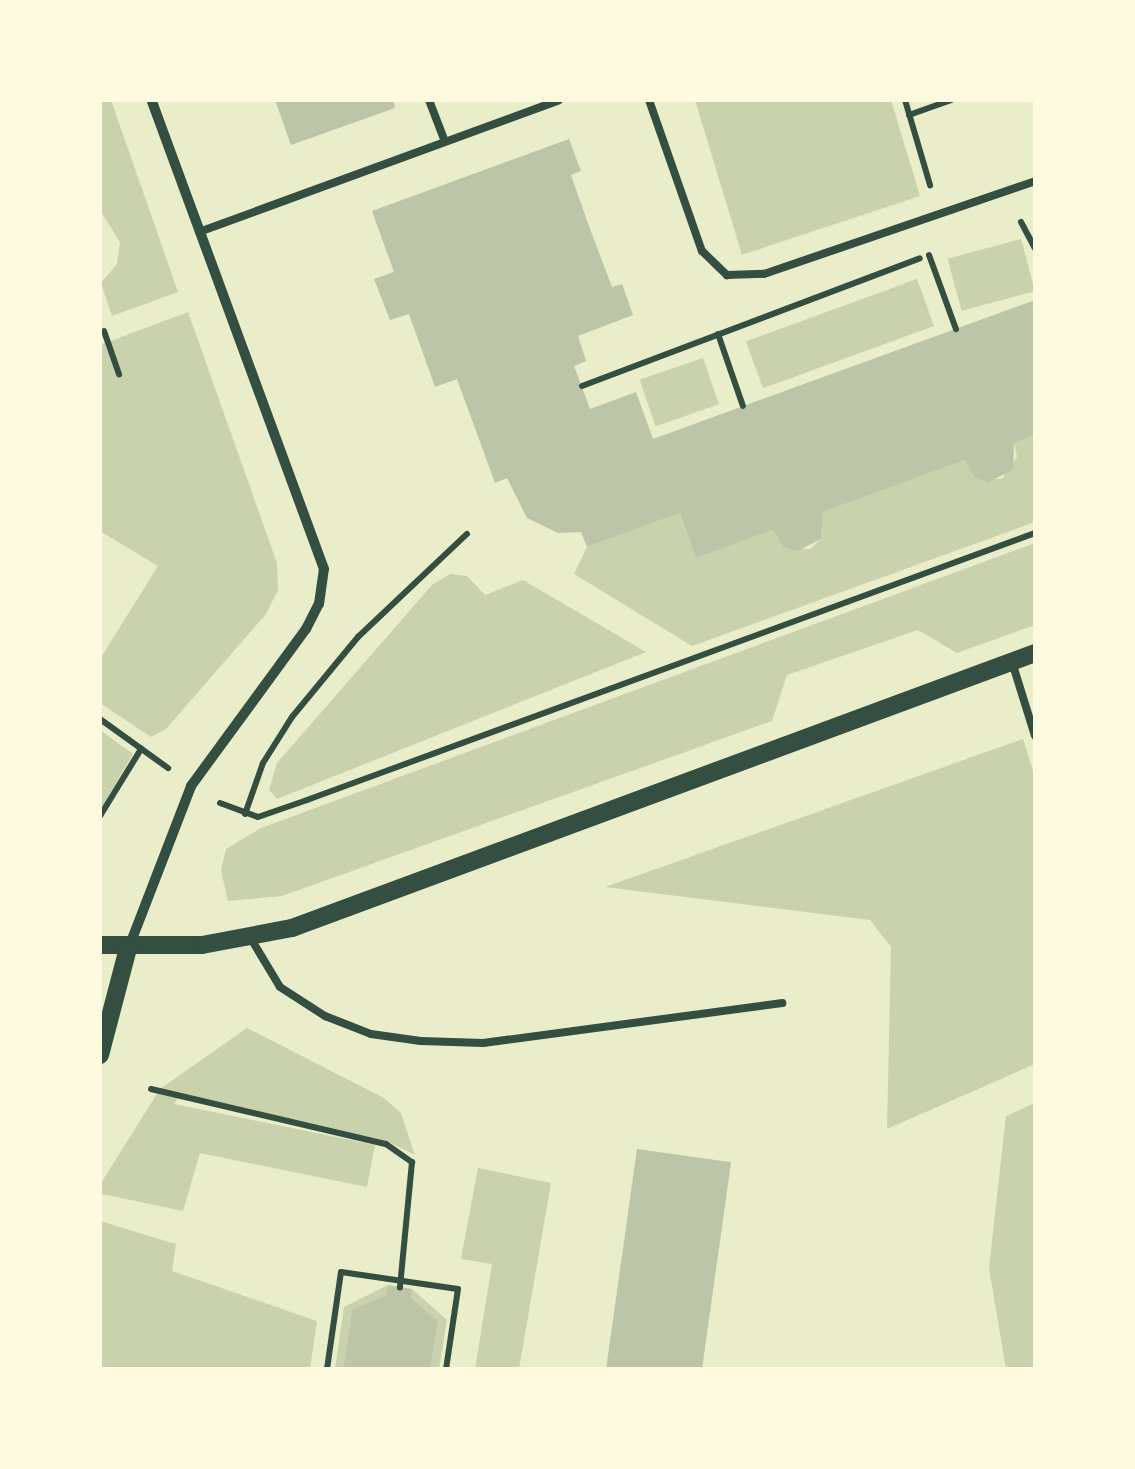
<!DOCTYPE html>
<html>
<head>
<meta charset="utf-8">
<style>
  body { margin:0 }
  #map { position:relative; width:1135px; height:1469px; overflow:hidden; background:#e9edc9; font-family:Rubik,sans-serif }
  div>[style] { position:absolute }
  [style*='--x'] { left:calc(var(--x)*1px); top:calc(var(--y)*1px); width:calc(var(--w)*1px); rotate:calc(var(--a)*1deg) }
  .green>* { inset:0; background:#cad2ad; transform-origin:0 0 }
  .building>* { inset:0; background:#bcc5a7; transform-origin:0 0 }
  .path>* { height:6px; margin:-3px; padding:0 3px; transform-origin:3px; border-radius:3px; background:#344e41 }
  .service>* { height:8px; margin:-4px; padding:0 4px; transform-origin:4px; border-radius:4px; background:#344e41 }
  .minor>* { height:10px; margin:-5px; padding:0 5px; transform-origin:5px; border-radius:5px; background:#344e41 }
  .tertiary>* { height:18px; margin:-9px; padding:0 9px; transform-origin:9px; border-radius:9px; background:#344e41 }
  span { translate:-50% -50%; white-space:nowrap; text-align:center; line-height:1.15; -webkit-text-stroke:8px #fefae0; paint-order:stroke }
  .frame { position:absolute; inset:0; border:102px solid #fefae0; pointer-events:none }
</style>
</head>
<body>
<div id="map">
  <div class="green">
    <div style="clip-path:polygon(100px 100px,111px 100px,178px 292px,112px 316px,101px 283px,117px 264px,120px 242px,100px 210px)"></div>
    <div style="clip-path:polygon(695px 100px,891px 100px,920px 196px,742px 255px)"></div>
    <div style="left:1021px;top:239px;width:54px;height:76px;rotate:75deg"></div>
    <div style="left:917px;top:279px;width:50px;height:182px;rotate:70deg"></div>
    <div style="clip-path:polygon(188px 312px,277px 563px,278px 590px,266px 614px,166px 729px,151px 737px,100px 703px,100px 659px,158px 566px,100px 531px,100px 345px)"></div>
    <div style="left:703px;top:358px;width:49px;height:67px;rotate:71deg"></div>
    <div style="clip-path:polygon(1035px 435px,1035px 522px,692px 646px,574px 574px,587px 547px,680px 513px,696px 558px,773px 530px,783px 547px,810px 549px,821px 539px,823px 512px,965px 460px,976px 478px,1002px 479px,1017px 457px,1014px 443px)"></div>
    <div style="clip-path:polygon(1035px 543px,1035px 625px,957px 653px,918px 630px,787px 675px,772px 721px,282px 896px,228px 901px,221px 870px,226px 849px,261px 828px)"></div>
    <div style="clip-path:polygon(450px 574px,467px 576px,485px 595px,523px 580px,646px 652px,277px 799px,269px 790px,277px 763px,432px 585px)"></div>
    <div style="clip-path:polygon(100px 730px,133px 754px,100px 810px)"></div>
    <div style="clip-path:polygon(1023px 739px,1035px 777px,1035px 1064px,887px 1129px,891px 947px,870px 920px,605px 887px)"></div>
    <div style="clip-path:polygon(247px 1028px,384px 1098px,401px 1113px,415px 1155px,387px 1141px,178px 1097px,174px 1104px,375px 1145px,367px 1187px,200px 1153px,183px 1211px,102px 1194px,101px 1183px,160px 1089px)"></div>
    <div style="clip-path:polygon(1035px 1103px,1035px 1369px,1006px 1369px,989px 1268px,1006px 1116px)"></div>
    <div style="clip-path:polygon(478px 1168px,551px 1183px,519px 1369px,475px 1369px,492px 1264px,461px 1259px)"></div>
    <div style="clip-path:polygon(100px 1221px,176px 1244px,172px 1271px,317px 1321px,310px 1369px,100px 1369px)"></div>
    <div style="clip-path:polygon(388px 1285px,386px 1295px,352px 1310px,343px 1369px,335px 1369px,344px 1307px)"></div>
    <div style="clip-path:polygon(412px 1289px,447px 1320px,439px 1369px,430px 1369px,438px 1321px,411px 1298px)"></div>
  </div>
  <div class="building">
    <div style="clip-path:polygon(275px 100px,393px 100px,395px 108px,291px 145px)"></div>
    <div style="clip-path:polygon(569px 139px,581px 171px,571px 175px,590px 229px,612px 287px,622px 284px,633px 315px,578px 336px,586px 361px,574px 366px,590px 409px,636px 392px,653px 439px,1035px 300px,1035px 435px,1014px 443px,1013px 470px,988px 482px,975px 478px,965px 460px,823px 512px,821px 539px,797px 551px,783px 547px,773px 530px,696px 558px,680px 513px,587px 547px,581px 532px,558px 533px,527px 518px,507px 478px,495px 483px,457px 379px,435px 387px,409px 314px,390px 320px,374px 279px,394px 272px,372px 211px)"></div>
    <div style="left:637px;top:1149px;width:95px;height:223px;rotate:8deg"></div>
    <div style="clip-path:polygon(388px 1285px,412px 1289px,411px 1298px,438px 1321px,430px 1369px,343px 1369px,352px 1310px,386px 1295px)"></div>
  </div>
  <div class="path">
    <div style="--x:905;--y:100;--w:89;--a:73.6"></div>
    <div style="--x:909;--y:115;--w:45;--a:-19.7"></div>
    <div style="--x:1021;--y:222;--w:30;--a:62"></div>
    <div style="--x:929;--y:255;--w:79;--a:70"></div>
    <div style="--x:104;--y:331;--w:46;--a:70.8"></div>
    <div style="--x:718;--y:334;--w:76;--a:70.9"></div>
    <div style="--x:582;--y:386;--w:361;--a:-20.7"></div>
    <div style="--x:100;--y:719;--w:84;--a:35.8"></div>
    <div style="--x:220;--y:803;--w:40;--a:20.2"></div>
    <div style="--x:258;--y:817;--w:52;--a:-19.1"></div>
    <div style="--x:307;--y:800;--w:775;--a:-20.14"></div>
    <div style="--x:245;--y:814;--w:54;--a:-70.6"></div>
    <div style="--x:263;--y:763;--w:54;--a:-57.8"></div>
    <div style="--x:292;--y:717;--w:104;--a:-50.5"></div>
    <div style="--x:358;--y:637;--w:150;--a:-43.4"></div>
    <div style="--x:100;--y:816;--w:79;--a:-58.5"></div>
    <div style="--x:151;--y:1089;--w:241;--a:13.2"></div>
    <div style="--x:386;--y:1144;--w:32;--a:35"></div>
    <div style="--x:412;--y:1162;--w:126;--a:95.5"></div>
    <div style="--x:327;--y:1369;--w:98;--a:-81.8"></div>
    <div style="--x:341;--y:1272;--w:118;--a:8.3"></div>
    <div style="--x:458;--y:1289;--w:81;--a:98.5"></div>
  </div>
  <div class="service">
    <div style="--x:429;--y:100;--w:42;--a:69"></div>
    <div style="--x:649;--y:100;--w:160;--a:70.7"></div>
    <div style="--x:702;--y:251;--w:35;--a:44"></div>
    <div style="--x:727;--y:275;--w:37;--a:-2"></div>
    <div style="--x:764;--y:274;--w:287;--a:-18.9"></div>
    <div style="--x:199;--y:232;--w:383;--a:-20.1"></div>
    <div style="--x:1012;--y:662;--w:77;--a:72.7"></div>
    <div style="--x:250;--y:937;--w:58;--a:59"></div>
    <div style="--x:280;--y:987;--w:54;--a:32.8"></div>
    <div style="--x:325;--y:1016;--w:49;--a:21.4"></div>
    <div style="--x:371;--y:1034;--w:50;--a:8"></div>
    <div style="--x:421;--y:1041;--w:62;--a:1.8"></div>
    <div style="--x:483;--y:1043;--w:302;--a:-7.6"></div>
  </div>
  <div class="minor">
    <div style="--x:129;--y:947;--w:173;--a:-68.9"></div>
    <div style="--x:191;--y:786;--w:195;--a:-53.8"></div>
    <div style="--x:306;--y:629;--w:28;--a:-63"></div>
    <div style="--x:319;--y:604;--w:35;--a:-82"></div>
    <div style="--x:324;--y:569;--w:500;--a:-110.2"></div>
  </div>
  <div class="tertiary">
    <div style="--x:100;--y:945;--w:102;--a:0"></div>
    <div style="--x:202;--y:945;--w:92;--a:-10.7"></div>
    <div style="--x:292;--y:928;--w:792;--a:-20.31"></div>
    <div style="--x:100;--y:1055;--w:111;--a:-75.3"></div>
  </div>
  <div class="frame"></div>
</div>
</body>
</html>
